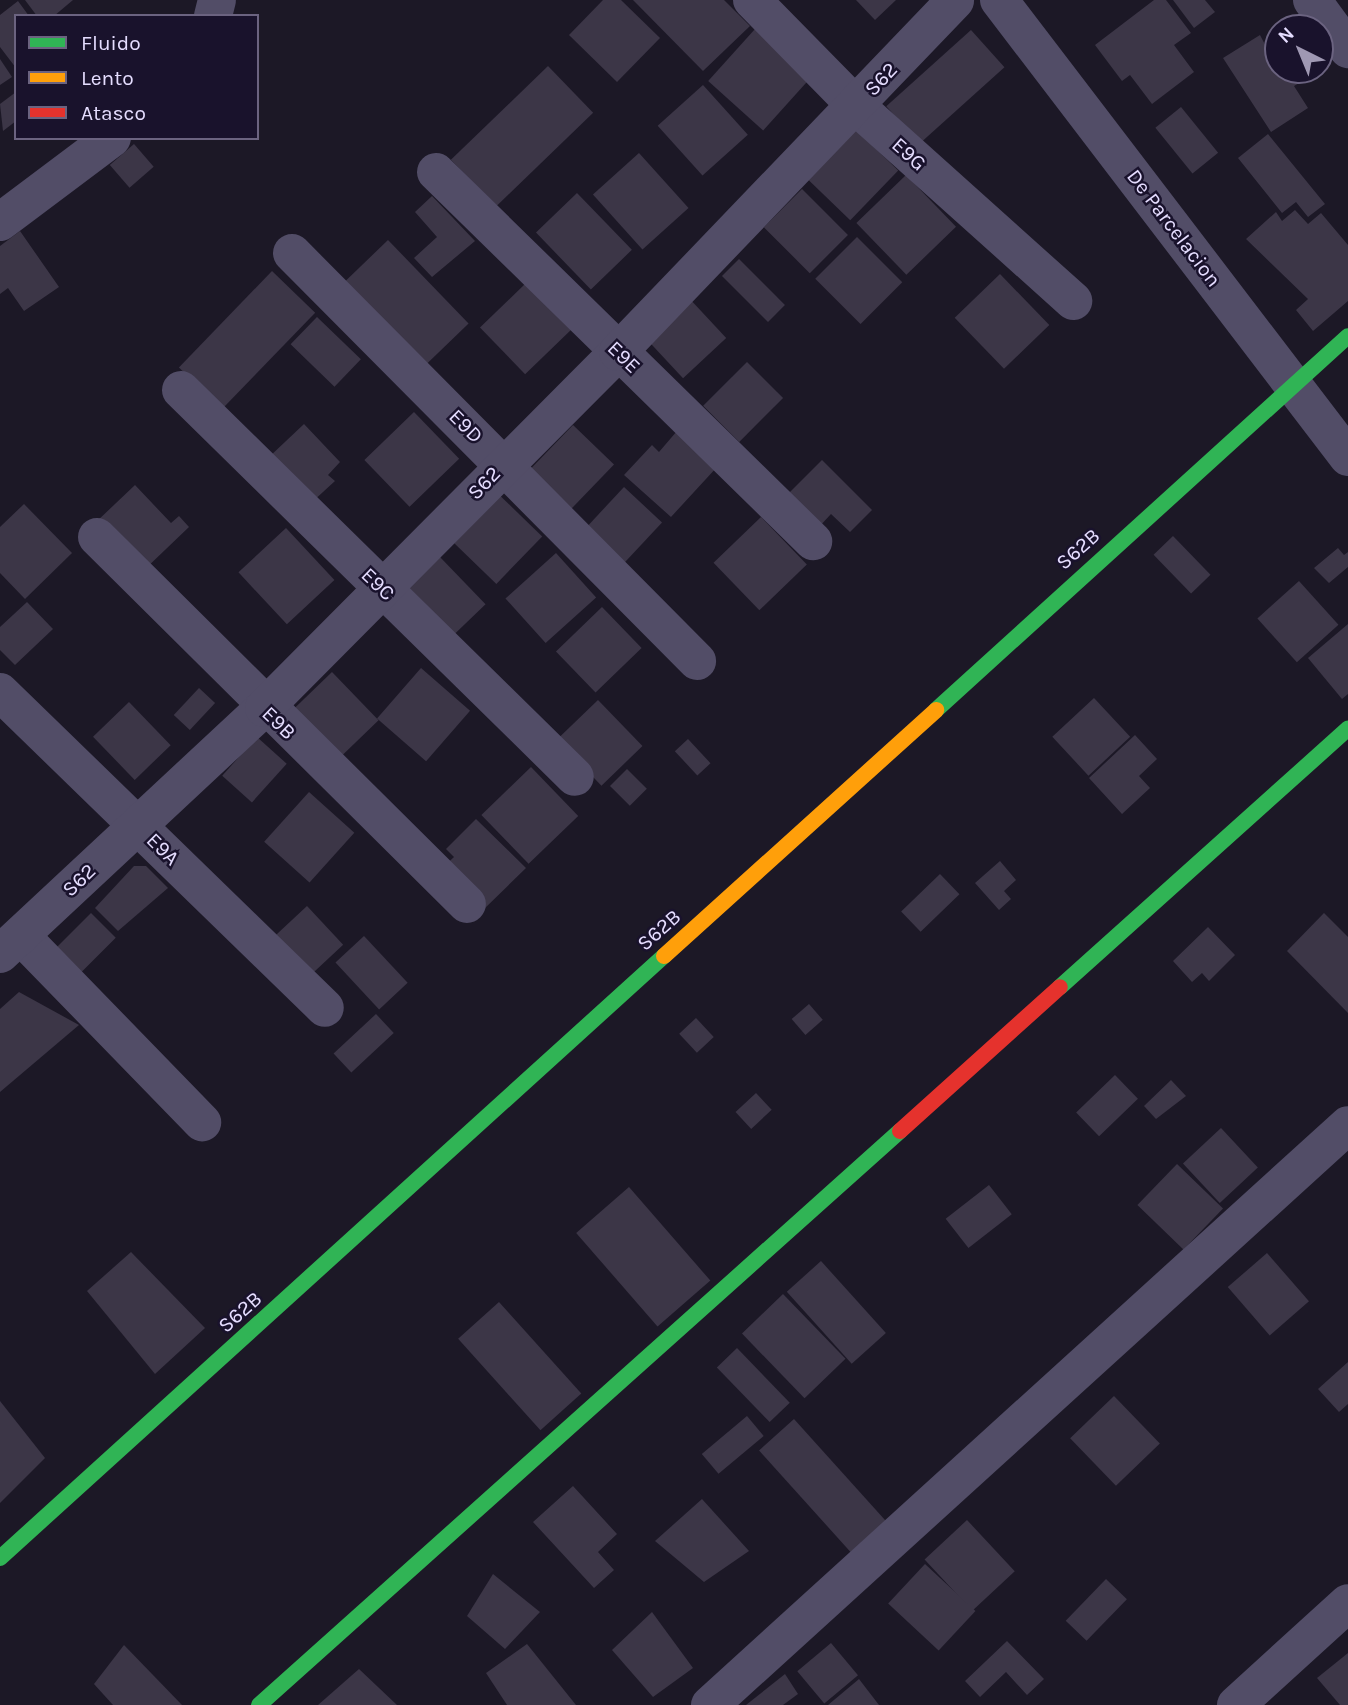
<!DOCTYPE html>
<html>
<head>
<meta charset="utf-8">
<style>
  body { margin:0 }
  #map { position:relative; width:1348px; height:1705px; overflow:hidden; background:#1c1826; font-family:Karla,sans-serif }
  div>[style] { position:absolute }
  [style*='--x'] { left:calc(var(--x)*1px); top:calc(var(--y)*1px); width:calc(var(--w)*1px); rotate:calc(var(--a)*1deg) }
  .building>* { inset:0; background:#3c3647; transform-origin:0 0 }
  .street>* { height:38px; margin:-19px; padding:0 19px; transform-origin:19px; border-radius:19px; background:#524d67 }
  .fast>* { height:16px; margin:-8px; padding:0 8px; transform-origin:8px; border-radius:8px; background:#30b455 }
  .slow>* { height:16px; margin:-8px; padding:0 8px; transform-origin:8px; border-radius:8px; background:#ff9f0a }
  .jam>* { height:16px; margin:-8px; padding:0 8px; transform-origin:8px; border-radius:8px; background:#e5322d }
  span { translate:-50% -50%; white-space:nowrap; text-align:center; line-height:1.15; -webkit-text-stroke:5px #19122c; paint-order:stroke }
  .street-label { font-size:21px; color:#e5ddff }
  .legend { position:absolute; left:14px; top:14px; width:245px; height:126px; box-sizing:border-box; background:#19122c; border:2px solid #6b6380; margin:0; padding:9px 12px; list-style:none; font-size:21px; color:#e5ddff }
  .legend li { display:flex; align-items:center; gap:14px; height:35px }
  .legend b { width:35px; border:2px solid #6b6380 }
  .north { position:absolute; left:1264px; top:14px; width:70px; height:70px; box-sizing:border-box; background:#19122c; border:2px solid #6b6380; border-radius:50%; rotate:317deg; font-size:19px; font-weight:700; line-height:28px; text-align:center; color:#e5ddff }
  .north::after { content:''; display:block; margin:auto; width:24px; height:32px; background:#9f98b3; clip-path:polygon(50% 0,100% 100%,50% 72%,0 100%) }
</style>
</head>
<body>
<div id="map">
  <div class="building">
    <div style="clip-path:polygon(25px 0,73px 0,54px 16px,37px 16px)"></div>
    <div style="clip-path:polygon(603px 0,621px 0,660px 38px,617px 82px,569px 35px)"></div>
    <div style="clip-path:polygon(633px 0,724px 0,750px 26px,703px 71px)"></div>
    <div style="clip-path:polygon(856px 0,896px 0,875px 20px)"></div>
    <div style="clip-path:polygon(1154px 0,1166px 0,1191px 33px,1174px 45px,1194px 72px,1152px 104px,1130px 75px,1122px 81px,1095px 45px)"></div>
    <div style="clip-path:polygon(1173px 0,1205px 0,1215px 12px,1194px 28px)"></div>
    <div style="clip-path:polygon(18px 1px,29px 16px,16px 16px,16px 68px,0 47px,0 15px)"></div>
    <div style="left:755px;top:29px;width:74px;height:70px;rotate:42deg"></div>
    <div style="left:971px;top:30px;width:50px;height:114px;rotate:48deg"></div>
    <div style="clip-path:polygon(1260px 35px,1278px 70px,1300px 70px,1306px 79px,1294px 86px,1308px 108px,1271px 132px,1223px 58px)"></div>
    <div style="clip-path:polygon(0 59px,12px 77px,0 85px)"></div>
    <div style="left:548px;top:66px;width:65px;height:135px;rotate:46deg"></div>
    <div style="left:703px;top:85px;width:67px;height:61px;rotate:48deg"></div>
    <div style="clip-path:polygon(16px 92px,16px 121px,3px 131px,0 104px)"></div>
    <div style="left:1181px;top:107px;width:59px;height:33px;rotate:51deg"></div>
    <div style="left:850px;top:124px;width:67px;height:69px;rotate:44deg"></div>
    <div style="clip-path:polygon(1268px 134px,1325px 204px,1308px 217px,1296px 202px,1282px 213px,1238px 158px)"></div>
    <div style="left:134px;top:144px;width:30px;height:32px;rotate:49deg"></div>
    <div style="left:639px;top:153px;width:74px;height:62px;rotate:48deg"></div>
    <div style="left:906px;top:175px;width:72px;height:69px;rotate:46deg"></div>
    <div style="left:802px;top:189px;width:65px;height:54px;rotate:45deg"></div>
    <div style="left:577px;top:193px;width:79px;height:57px;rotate:46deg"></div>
    <div style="clip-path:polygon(432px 196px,475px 241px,432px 277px,414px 258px,437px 237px,415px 212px)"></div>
    <div style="clip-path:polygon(1295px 210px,1308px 224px,1321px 213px,1348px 245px,1348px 301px,1313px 331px,1296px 310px,1308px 299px,1246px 239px,1276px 212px,1282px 221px)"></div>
    <div style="clip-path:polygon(20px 231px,59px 287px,24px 311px,8px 288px,0 294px,0 246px)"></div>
    <div style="left:857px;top:237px;width:64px;height:59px;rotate:45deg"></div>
    <div style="left:388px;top:240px;width:116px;height:67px;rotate:46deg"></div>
    <div style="left:739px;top:259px;width:65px;height:24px;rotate:45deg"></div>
    <div style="left:272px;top:271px;width:60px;height:134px;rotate:44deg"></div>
    <div style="left:1000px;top:274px;width:71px;height:63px;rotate:46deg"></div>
    <div style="left:526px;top:283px;width:65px;height:64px;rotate:46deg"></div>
    <div style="left:688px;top:297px;width:56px;height:59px;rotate:47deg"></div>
    <div style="left:317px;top:317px;width:61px;height:38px;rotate:44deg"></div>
    <div style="left:747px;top:362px;width:51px;height:62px;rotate:45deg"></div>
    <div style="left:414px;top:412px;width:65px;height:69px;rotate:46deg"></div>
    <div style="clip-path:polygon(304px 424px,340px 462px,328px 475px,335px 481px,311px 503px,268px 458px)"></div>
    <div style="left:573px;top:425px;width:57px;height:64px;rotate:44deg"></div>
    <div style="clip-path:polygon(677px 431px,717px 467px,671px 517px,624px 475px,652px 445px,659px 452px)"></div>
    <div style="clip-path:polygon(822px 460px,872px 510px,850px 532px,831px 514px,818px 528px,786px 496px)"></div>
    <div style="clip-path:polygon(135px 485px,171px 523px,179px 516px,189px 527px,142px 572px,95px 523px)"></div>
    <div style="left:489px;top:485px;width:74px;height:66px;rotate:44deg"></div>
    <div style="left:624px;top:487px;width:52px;height:60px;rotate:43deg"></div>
    <div style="clip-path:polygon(24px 504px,72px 553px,25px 599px,0 573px,0 527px)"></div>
    <div style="left:761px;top:517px;width:66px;height:66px;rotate:46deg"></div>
    <div style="left:286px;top:528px;width:71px;height:65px;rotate:47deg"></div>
    <div style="left:1173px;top:536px;width:54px;height:27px;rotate:46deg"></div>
    <div style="clip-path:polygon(1338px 548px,1344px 555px,1348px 552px,1348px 567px,1329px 583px,1314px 568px)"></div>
    <div style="left:556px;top:553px;width:60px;height:68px;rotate:48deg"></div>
    <div style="left:439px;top:556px;width:67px;height:47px;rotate:46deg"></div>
    <div style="left:1299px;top:581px;width:59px;height:56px;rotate:48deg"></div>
    <div style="clip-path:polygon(27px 602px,53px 629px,15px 665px,0 650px,0 627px)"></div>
    <div style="left:602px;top:607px;width:57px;height:64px;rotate:46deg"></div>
    <div style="clip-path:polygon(1348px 624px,1348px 694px,1342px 699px,1308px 658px)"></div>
    <div style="left:421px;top:668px;width:65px;height:67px;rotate:41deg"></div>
    <div style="left:332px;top:672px;width:67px;height:54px;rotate:46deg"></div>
    <div style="left:199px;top:688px;width:22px;height:37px;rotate:43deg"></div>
    <div style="left:1094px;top:698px;width:53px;height:57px;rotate:47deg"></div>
    <div style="left:598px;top:700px;width:64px;height:57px;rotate:46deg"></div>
    <div style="left:129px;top:702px;width:60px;height:50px;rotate:46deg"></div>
    <div style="clip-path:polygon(1135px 735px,1157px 759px,1139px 776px,1150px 788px,1122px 814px,1089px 778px)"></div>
    <div style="left:257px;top:737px;width:40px;height:52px;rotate:42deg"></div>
    <div style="left:688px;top:739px;width:33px;height:18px;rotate:47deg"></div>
    <div style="left:531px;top:767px;width:68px;height:69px;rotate:46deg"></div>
    <div style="left:627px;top:769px;width:28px;height:24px;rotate:45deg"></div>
    <div style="left:309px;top:792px;width:61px;height:67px;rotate:42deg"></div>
    <div style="clip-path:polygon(476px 819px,526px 868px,482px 911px,440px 870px,454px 857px,446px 849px)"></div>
    <div style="clip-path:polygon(1000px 861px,1016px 880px,1004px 891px,1011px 899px,999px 910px,975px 883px)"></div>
    <div style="clip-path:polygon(134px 866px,146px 866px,168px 888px,118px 931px,95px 908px)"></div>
    <div style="left:940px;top:874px;width:28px;height:54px;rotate:46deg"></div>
    <div style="left:307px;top:906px;width:53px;height:48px;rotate:47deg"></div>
    <div style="left:91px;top:913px;width:35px;height:64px;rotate:45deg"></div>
    <div style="clip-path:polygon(1324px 913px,1348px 937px,1348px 1013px,1287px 951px)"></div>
    <div style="clip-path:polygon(1208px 927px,1235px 955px,1209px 981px,1202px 973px,1192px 982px,1173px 961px)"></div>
    <div style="left:364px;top:936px;width:64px;height:39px;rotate:47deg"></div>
    <div style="clip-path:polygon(19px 992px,79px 1025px,0 1092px,0 1009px)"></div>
    <div style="left:809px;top:1004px;width:21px;height:23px;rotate:49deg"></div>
    <div style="left:376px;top:1014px;width:26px;height:58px;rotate:47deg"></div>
    <div style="left:696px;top:1018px;width:26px;height:23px;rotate:47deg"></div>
    <div style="left:1115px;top:1075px;width:33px;height:54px;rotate:46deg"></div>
    <div style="clip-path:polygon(1171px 1080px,1186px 1096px,1156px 1119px,1144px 1106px)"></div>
    <div style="left:756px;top:1093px;width:23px;height:28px;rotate:47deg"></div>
    <div style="left:1221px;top:1128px;width:54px;height:52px;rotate:47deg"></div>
    <div style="left:1177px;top:1164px;width:64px;height:57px;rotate:44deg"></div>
    <div style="left:989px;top:1185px;width:37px;height:55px;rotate:52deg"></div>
    <div style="left:629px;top:1187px;width:124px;height:70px;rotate:49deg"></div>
    <div style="clip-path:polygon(131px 1252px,205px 1328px,155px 1374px,87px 1291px)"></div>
    <div style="left:1267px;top:1253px;width:64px;height:52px;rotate:49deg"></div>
    <div style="left:821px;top:1261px;width:97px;height:46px;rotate:48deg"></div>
    <div style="left:783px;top:1294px;width:90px;height:57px;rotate:46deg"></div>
    <div style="left:499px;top:1302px;width:123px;height:55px;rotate:48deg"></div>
    <div style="left:737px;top:1348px;width:76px;height:28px;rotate:46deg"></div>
    <div style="clip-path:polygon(1348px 1362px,1348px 1404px,1339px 1412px,1318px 1389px)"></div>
    <div style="left:1114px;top:1396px;width:66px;height:61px;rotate:46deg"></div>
    <div style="clip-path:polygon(0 1401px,45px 1458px,0 1503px)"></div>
    <div style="left:747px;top:1416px;width:26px;height:59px;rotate:50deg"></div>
    <div style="left:794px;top:1419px;width:137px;height:47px;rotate:48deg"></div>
    <div style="clip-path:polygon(573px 1486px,617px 1534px,598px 1552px,614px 1570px,594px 1588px,533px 1522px)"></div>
    <div style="clip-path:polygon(702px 1499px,749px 1551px,704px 1582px,655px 1541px)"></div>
    <div style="left:967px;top:1520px;width:70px;height:58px;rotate:47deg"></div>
    <div style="left:925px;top:1564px;width:69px;height:54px;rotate:43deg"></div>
    <div style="clip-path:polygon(493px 1574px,540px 1612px,505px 1649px,467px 1616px)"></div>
    <div style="left:1106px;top:1579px;width:29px;height:58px;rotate:44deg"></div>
    <div style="clip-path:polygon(652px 1612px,693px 1668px,653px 1697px,612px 1650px)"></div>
    <div style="clip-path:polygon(1007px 1641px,1044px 1679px,1027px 1695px,1006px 1672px,980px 1697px,965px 1681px)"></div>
    <div style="left:831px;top:1643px;width:42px;height:44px;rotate:50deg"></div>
    <div style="clip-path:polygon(527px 1644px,576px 1705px,507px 1705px,486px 1673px)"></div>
    <div style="clip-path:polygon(124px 1645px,182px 1705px,113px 1705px,94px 1684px)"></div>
    <div style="clip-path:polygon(1348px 1653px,1348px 1705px,1340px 1705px,1317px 1678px)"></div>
    <div style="clip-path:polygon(359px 1669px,397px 1705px,318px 1705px)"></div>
    <div style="clip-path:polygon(785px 1674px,798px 1694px,783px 1705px,746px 1705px)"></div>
    <div style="clip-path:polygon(859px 1679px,879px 1705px,828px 1705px)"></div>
  </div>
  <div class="street">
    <div style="--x:752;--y:0;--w:148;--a:45.5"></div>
    <div style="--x:856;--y:106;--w:292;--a:41.9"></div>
    <div style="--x:999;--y:0;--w:575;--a:52.63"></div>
    <div style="--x:1312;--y:0;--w:61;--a:53.7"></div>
    <div style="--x:213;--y:16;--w:16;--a:-76"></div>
    <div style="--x:436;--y:172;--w:528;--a:44.39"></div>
    <div style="--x:0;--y:222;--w:140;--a:-36.9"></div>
    <div style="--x:292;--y:253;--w:575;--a:45.21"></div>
    <div style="--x:181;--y:390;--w:552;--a:44.49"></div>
    <div style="--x:97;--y:537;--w:521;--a:44.77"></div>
    <div style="--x:0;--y:692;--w:453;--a:44.2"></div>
    <div style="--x:21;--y:936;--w:260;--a:45.8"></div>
    <div style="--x:0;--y:954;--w:361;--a:-43"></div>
    <div style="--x:264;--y:708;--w:502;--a:-45.16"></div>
    <div style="--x:618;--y:352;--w:487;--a:-46.2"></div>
    <div style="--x:710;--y:1705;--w:862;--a:-42.27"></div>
    <div style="--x:1236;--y:1705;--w:151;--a:-42.3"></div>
  </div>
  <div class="fast">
    <div style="--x:936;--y:710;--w:556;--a:-42.23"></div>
    <div style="--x:1060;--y:987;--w:387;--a:-41.9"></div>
    <div style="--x:0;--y:1558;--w:896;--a:-42.2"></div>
    <div style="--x:259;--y:1705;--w:860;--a:-41.84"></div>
  </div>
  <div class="slow">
    <div style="--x:664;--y:956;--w:367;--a:-42.1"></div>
  </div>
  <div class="jam">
    <div style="--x:900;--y:1131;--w:215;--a:-42"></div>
  </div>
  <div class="street-label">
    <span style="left:881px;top:79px;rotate:-47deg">S62</span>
    <span style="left:909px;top:154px;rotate:42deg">E9G</span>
    <span style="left:1174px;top:228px;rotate:53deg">De Parcelacion</span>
    <span style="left:624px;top:357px;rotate:44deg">E9E</span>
    <span style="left:466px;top:426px;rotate:45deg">E9D</span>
    <span style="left:484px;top:483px;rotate:-46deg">S62</span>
    <span style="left:1078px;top:549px;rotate:-42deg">S62B</span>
    <span style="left:378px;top:584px;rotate:44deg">E9C</span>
    <span style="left:279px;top:723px;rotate:44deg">E9B</span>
    <span style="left:163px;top:849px;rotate:45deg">E9A</span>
    <span style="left:79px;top:880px;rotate:-44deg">S62</span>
    <span style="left:659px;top:930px;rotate:-42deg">S62B</span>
    <span style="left:240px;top:1312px;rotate:-42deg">S62B</span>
  </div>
  <ul class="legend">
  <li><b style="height:9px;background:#30b455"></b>Fluido</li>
  <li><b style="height:9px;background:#ff9f0a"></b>Lento</li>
  <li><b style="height:9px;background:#e5322d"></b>Atasco</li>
  </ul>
  <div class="north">N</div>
</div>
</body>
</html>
